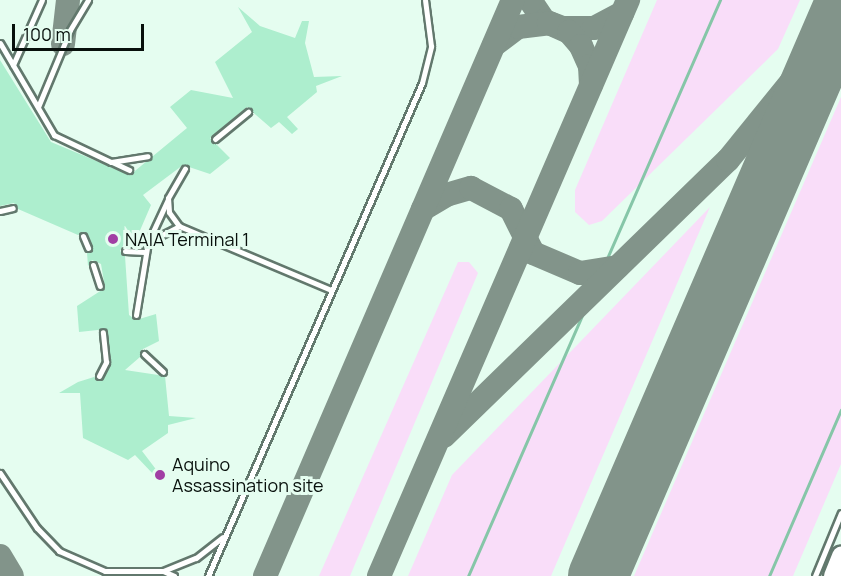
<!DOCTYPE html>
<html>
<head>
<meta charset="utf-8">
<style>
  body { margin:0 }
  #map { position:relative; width:841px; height:576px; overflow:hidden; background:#e5fdf0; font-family:Manrope,sans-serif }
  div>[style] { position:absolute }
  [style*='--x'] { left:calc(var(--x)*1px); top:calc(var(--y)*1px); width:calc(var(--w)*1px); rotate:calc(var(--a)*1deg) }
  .green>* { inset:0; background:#f9ddf9 }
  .stream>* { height:3px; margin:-1.5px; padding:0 1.5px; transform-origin:1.5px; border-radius:1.5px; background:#86c6a8 }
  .taxiway>* { height:24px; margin:-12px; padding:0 12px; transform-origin:12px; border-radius:12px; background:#82948a }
  .runway>* { height:60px; margin:-30px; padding:0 30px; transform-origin:30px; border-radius:30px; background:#82948a }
  .building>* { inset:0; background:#adeece }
  .roads { filter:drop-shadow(2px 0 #62786d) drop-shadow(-2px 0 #62786d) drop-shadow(0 2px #62786d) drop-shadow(0 -2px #62786d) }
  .lane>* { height:5px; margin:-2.5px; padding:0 2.5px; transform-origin:2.5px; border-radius:2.5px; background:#fff }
  .highway>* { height:18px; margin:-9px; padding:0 9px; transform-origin:9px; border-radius:9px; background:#fff }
  .dots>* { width:16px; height:16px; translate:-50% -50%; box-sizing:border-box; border:3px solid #e5fdf0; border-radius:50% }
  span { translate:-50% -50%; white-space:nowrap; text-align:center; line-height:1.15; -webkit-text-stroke:6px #e5fdf0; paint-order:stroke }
  .poi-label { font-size:18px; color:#08100c }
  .left { translate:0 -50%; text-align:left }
  .scale { position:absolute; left:12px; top:24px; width:132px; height:27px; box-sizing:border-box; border:3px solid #08100c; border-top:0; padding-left:8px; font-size:18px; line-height:21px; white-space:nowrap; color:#08100c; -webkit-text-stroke:4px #e5fdf0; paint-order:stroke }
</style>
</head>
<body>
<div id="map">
  <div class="green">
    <div style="clip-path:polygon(657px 0,800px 0,778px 49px,602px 221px,589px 225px,575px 212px,575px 190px)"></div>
    <div style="clip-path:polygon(841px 97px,841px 464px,793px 576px,634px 576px)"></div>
    <div style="clip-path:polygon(710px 207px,551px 576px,408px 576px,452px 475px)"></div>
    <div style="clip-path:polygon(458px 262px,469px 262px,478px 273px,350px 576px,319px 576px)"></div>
  </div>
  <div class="stream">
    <div style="--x:468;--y:576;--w:629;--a:-66.37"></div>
    <div style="--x:769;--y:576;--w:181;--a:-66.6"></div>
  </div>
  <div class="taxiway">
    <div style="--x:530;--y:0;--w:25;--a:56"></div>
    <div style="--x:544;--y:21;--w:19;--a:21"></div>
    <div style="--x:562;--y:28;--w:32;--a:0"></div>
    <div style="--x:594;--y:28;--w:32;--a:-28"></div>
    <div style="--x:63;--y:44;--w:44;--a:-83.5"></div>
    <div style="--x:494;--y:45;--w:30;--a:-37"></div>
    <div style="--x:518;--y:27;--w:31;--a:-7"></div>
    <div style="--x:549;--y:23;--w:22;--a:24"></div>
    <div style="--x:569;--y:32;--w:18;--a:49"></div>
    <div style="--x:581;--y:46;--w:22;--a:66"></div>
    <div style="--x:590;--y:66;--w:19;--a:87"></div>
    <div style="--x:423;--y:209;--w:27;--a:-31"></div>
    <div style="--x:446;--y:195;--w:26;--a:-16"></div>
    <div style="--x:471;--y:188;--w:45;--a:27.7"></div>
    <div style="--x:511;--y:209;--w:49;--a:63.4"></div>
    <div style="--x:533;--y:253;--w:51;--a:23.1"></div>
    <div style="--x:580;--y:273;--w:38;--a:-9"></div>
    <div style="--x:444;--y:436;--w:396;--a:-44.2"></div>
    <div style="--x:728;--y:160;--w:102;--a:-51"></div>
    <div style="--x:792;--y:81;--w:88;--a:-56.1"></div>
    <div style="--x:0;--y:556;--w:23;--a:59"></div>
    <div style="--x:265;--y:576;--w:627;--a:-66.71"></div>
    <div style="--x:379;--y:576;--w:628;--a:-66.62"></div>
  </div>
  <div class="runway">
    <div style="--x:598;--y:576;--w:614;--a:-66.69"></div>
  </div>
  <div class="building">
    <div style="clip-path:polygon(238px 7px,260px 26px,295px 38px,302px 21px,309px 21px,305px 43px,314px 77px,342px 76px,316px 86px,317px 92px,287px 117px,298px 129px,292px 134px,279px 122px,271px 128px,247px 107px,210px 138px,230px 158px,210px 174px,183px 165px,143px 195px,151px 205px,135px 242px,124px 244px,120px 251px,125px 256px,129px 315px,136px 320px,156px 314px,159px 341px,141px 350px,140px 357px,125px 370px,165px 376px,169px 416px,196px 418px,168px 425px,168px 433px,142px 451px,158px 472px,154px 475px,135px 455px,128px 460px,83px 438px,80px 393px,59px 393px,78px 382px,94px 377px,101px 380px,111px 364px,107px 329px,79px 332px,77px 306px,105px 288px,101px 264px,92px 260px,88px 266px,87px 253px,93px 248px,85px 232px,78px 235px,18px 209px,14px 203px,0 206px,0 60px,51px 142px,130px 175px,187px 128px,170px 107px,191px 90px,233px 98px,215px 62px,252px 32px)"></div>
  </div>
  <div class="roads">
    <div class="lane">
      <div style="--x:0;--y:43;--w:107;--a:59.6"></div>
      <div style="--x:54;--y:135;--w:63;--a:25.3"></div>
      <div style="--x:111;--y:162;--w:37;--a:-9"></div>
      <div style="--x:13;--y:65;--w:71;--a:-66"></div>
      <div style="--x:38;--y:107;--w:83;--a:-67.4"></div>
      <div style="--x:70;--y:30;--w:35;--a:-59"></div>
      <div style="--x:215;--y:139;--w:43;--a:-39.3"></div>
      <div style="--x:112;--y:162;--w:19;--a:25"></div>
      <div style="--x:0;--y:211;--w:13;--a:-13"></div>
      <div style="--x:179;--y:226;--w:17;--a:-126"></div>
      <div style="--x:169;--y:212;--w:14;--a:-94"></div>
      <div style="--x:168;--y:198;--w:34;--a:-60"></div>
      <div style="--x:83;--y:236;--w:13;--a:67"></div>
      <div style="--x:149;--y:240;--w:45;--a:-65.1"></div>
      <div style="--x:125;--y:251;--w:19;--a:3"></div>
      <div style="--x:93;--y:265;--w:22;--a:72"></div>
      <div style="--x:136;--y:315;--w:74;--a:-80.7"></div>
      <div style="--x:148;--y:242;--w:35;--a:-27"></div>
      <div style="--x:179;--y:226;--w:165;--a:22.8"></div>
      <div style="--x:144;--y:354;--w:26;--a:43"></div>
      <div style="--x:99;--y:376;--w:16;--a:-63"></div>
      <div style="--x:106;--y:362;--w:30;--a:-96"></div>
      <div style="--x:0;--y:473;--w:66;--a:56.1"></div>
      <div style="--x:37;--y:528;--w:32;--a:46"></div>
      <div style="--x:59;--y:551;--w:50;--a:23.5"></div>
      <div style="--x:105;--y:571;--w:58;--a:0"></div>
      <div style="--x:163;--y:571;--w:35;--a:-22"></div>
      <div style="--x:196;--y:558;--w:34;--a:-38"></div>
      <div style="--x:163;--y:571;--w:12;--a:24"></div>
      <div style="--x:208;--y:576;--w:537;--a:-66.54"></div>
      <div style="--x:422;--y:83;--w:38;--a:-76"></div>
      <div style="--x:431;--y:46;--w:46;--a:-97.4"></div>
      <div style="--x:815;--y:576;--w:68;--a:-67.6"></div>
    </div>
    <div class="highway">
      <div style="--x:833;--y:576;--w:22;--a:-68"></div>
    </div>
  </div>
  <div class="dots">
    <div style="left:113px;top:239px;background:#a13ea4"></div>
    <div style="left:160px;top:475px;background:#a13ea4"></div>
  </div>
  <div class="poi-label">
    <span class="left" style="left:125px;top:239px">NAIA Terminal 1</span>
    <span class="left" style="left:172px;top:475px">Aquino<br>Assassination site</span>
  </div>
  <div class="scale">100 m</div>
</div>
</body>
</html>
